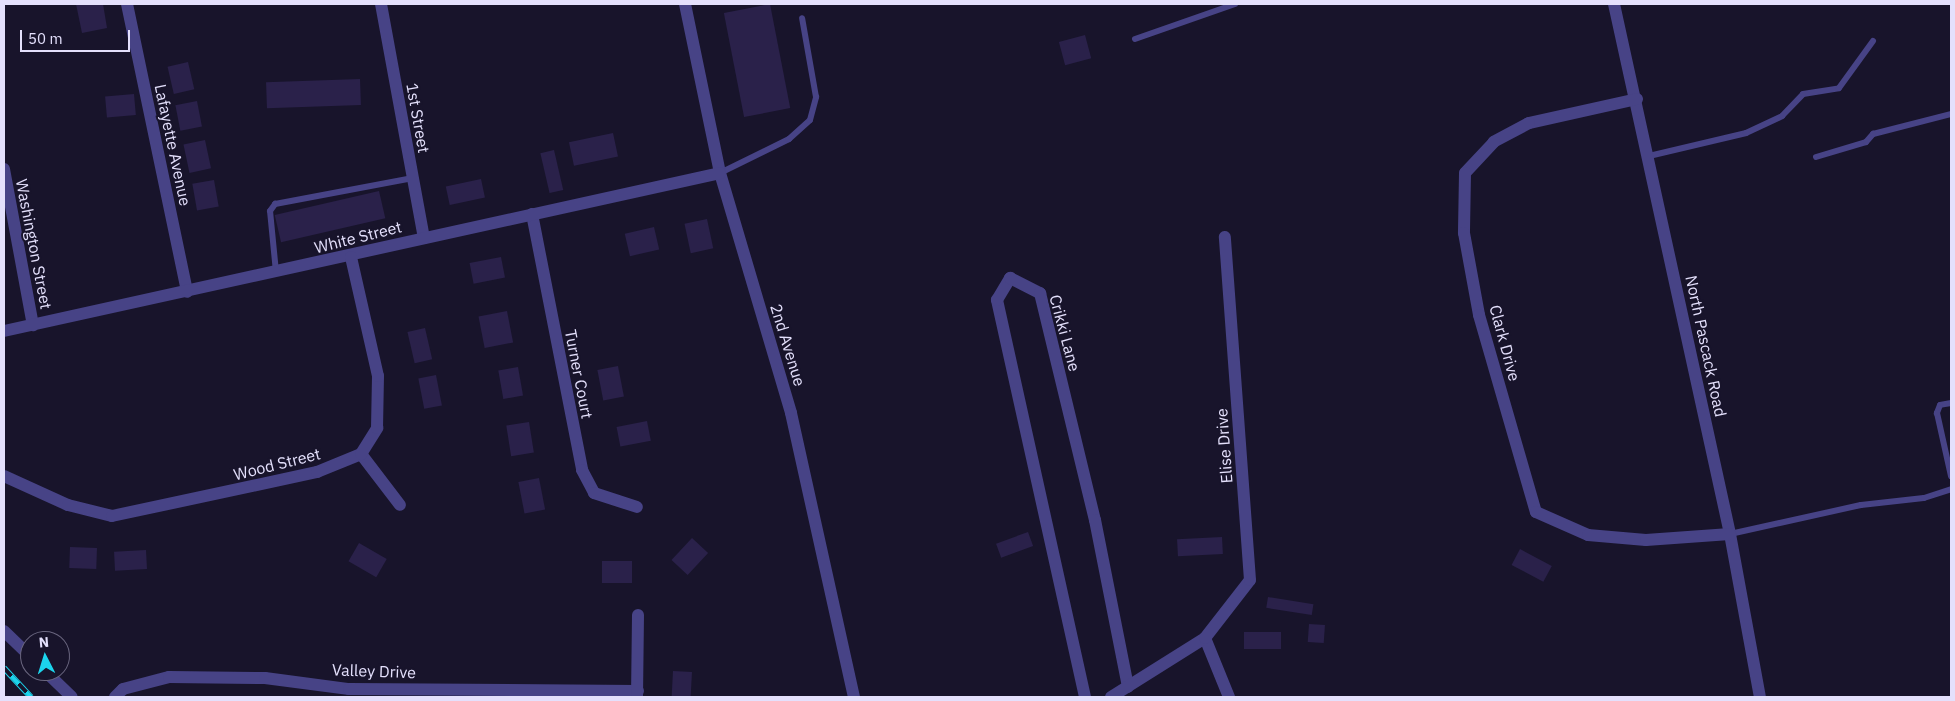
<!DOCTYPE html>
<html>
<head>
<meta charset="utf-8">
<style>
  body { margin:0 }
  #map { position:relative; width:1955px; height:701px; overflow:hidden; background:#18142b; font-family:"IBM Plex Sans",sans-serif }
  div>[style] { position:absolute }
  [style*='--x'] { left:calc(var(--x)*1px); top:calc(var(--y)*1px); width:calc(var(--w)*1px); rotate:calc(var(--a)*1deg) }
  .building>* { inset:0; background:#2a214a; transform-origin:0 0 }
  .lane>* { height:6px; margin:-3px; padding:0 3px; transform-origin:3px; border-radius:3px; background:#474386 }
  .street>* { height:12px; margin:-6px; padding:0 6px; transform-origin:6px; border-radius:6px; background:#474386 }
  .rail>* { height:5.5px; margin-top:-2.75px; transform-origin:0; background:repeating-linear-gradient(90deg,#18142b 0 11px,#1cd4ec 0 22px); box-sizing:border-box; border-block:1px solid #1cd4ec }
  span { translate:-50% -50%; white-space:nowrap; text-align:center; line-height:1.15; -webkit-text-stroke:4px #18142b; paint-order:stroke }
  .street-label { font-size:16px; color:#e4e0fc }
  .frame { position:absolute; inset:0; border:5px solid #e4e0fc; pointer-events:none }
  .north { position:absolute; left:20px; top:631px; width:50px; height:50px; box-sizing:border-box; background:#18142b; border:1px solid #6a667f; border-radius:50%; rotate:355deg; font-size:14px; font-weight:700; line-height:20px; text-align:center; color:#e4e0fc }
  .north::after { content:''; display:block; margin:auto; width:18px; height:22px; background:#1cd4ec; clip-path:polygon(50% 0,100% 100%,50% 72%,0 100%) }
  .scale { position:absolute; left:20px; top:30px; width:110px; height:22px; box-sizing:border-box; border:2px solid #e4e0fc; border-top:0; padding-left:6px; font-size:15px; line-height:18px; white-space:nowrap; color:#e4e0fc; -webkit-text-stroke:4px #18142b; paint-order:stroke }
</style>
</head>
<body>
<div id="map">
  <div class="building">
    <div style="clip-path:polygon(76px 4px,103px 4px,107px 28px,82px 33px)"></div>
    <div style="left:770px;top:4px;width:106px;height:47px;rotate:79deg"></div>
    <div style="left:1085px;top:35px;width:24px;height:27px;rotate:75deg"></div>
    <div style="left:188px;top:62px;width:28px;height:21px;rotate:77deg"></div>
    <div style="left:360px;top:79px;width:26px;height:94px;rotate:88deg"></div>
    <div style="left:134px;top:94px;width:21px;height:29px;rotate:85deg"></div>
    <div style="left:197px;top:101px;width:26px;height:22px;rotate:79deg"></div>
    <div style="left:613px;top:133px;width:24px;height:45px;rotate:78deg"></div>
    <div style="left:205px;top:140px;width:29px;height:22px;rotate:78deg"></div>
    <div style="left:554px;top:150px;width:41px;height:14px;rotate:77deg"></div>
    <div style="left:481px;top:179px;width:19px;height:36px;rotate:78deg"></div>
    <div style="left:214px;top:180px;width:27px;height:22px;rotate:80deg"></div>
    <div style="left:379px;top:191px;width:28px;height:107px;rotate:77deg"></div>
    <div style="left:707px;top:219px;width:30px;height:23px;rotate:78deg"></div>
    <div style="left:654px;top:227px;width:23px;height:30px;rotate:77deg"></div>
    <div style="left:501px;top:257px;width:21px;height:32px;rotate:79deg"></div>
    <div style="left:507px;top:311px;width:32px;height:29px;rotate:79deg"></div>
    <div style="left:425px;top:328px;width:32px;height:18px;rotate:77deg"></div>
    <div style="left:618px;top:366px;width:31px;height:21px;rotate:79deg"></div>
    <div style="left:518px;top:367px;width:29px;height:20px;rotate:80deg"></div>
    <div style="left:436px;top:375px;width:31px;height:18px;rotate:79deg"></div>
    <div style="left:647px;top:421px;width:20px;height:31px;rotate:79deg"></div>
    <div style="left:529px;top:422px;width:31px;height:23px;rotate:81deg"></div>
    <div style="left:539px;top:478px;width:32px;height:21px;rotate:79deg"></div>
    <div style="left:1028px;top:532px;width:15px;height:34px;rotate:70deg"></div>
    <div style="left:1222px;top:537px;width:17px;height:45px;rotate:87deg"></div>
    <div style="left:692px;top:538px;width:22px;height:30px;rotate:43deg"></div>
    <div style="left:359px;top:543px;width:32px;height:21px;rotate:30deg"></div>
    <div style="left:70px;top:547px;width:27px;height:21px;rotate:2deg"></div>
    <div style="left:1520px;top:549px;width:36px;height:18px;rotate:28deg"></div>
    <div style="left:146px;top:550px;width:19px;height:32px;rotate:87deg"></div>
    <div style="left:632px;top:561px;width:22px;height:30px;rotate:90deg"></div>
    <div style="left:1268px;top:597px;width:46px;height:11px;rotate:9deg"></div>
    <div style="left:1309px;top:624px;width:16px;height:18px;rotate:4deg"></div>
    <div style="left:1244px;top:632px;width:37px;height:17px"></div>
    <div style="left:673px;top:671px;width:19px;height:25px;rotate:3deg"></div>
  </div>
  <div class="lane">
    <div style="--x:1135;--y:39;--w:106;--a:-19.3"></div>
    <div style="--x:1649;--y:156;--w:100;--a:-13.3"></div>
    <div style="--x:1746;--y:133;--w:40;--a:-25"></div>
    <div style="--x:1782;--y:116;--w:30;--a:-46"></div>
    <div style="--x:1803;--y:94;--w:36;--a:-9"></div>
    <div style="--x:1839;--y:88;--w:58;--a:-54.1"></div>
    <div style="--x:1816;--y:157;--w:52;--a:-16.7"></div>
    <div style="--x:1866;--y:142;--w:11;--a:-49"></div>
    <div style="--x:1873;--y:134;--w:81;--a:-14.4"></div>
    <div style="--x:720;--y:173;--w:77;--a:-26.2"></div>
    <div style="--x:789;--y:139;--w:28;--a:-42"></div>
    <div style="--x:810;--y:120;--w:24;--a:-75"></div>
    <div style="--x:816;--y:97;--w:80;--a:-100"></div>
    <div style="--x:276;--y:272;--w:61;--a:-95.6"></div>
    <div style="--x:270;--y:211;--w:9;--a:-54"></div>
    <div style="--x:275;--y:204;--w:139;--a:-10.7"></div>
    <div style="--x:1951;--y:403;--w:11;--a:170"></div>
    <div style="--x:1940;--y:405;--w:9;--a:111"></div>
    <div style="--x:1937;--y:413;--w:65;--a:77.5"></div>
    <div style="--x:1730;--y:534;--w:134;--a:-12.5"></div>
    <div style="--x:1861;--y:505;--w:63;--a:-6.3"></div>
    <div style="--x:1924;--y:498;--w:28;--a:-18"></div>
  </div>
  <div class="street">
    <div style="--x:127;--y:4;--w:294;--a:78.2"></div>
    <div style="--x:381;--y:4;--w:238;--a:79.6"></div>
    <div style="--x:685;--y:4;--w:173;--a:78.3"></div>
    <div style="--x:720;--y:173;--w:250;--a:73.5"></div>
    <div style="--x:791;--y:413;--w:291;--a:77.5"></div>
    <div style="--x:1614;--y:4;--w:543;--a:77.65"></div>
    <div style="--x:1730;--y:534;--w:166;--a:79.6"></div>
    <div style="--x:1637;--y:99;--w:111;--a:167.5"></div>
    <div style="--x:1529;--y:123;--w:40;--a:152"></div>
    <div style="--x:1494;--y:142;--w:42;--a:133.1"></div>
    <div style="--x:1465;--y:173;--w:60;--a:91"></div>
    <div style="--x:1464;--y:233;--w:83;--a:79.6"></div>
    <div style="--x:1479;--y:315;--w:205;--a:73.9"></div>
    <div style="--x:1536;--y:512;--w:57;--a:23.9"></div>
    <div style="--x:1588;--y:535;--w:58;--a:4.9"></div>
    <div style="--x:1646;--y:540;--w:84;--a:-4.1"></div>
    <div style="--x:4;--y:169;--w:159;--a:79.5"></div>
    <div style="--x:532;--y:214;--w:261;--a:78.9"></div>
    <div style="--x:582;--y:470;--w:26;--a:62"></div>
    <div style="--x:594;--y:493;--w:45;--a:18"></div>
    <div style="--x:4;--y:331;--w:733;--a:-12.44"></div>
    <div style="--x:361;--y:454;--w:64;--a:52.6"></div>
    <div style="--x:4;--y:476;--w:70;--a:24.4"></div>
    <div style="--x:68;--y:505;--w:45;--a:14"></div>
    <div style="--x:112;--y:516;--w:210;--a:-12.1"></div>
    <div style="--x:317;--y:472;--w:48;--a:-22.2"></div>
    <div style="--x:361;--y:454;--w:31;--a:-58"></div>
    <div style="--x:377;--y:428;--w:52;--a:-88.9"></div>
    <div style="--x:378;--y:376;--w:122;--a:-102.8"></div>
    <div style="--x:4;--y:631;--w:36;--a:44"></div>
    <div style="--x:1205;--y:638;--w:64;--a:67.9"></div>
    <div style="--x:45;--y:671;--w:37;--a:44"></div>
    <div style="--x:115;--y:697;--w:11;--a:-45"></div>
    <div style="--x:123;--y:689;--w:48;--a:-14.6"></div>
    <div style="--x:169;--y:677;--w:96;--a:0.6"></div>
    <div style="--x:265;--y:678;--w:85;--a:7.5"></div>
    <div style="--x:349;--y:689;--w:289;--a:0.4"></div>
    <div style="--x:637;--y:697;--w:82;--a:-89.3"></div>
    <div style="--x:1085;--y:697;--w:407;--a:-102.5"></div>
    <div style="--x:997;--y:300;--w:26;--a:-59"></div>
    <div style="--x:1010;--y:278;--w:34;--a:27"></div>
    <div style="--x:1040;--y:293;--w:234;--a:76.4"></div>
    <div style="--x:1095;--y:520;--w:170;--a:78.8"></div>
    <div style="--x:1111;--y:697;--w:111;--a:-32.1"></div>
    <div style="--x:1205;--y:638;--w:73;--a:-52.2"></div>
    <div style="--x:1250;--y:580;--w:344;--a:-94.2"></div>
  </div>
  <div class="rail">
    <div style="--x:4;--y:668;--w:40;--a:47"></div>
  </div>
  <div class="street-label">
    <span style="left:418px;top:118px;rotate:80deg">1st Street</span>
    <span style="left:173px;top:145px;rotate:78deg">Lafayette Avenue</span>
    <span style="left:358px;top:237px;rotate:-14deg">White Street</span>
    <span style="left:34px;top:244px;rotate:79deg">Washington Street</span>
    <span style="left:1065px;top:333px;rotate:75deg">Crikki Lane</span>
    <span style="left:1505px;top:343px;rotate:75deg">Clark Drive</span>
    <span style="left:788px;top:345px;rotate:73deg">2nd Avenue</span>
    <span style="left:1706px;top:346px;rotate:78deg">North Pascack Road</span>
    <span style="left:579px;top:374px;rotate:79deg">Turner Court</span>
    <span style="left:1224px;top:446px;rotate:-94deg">Elise Drive</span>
    <span style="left:277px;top:464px;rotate:-14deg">Wood Street</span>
    <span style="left:374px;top:671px;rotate:2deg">Valley Drive</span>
  </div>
  <div class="frame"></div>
  <div class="north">N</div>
  <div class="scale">50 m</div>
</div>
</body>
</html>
